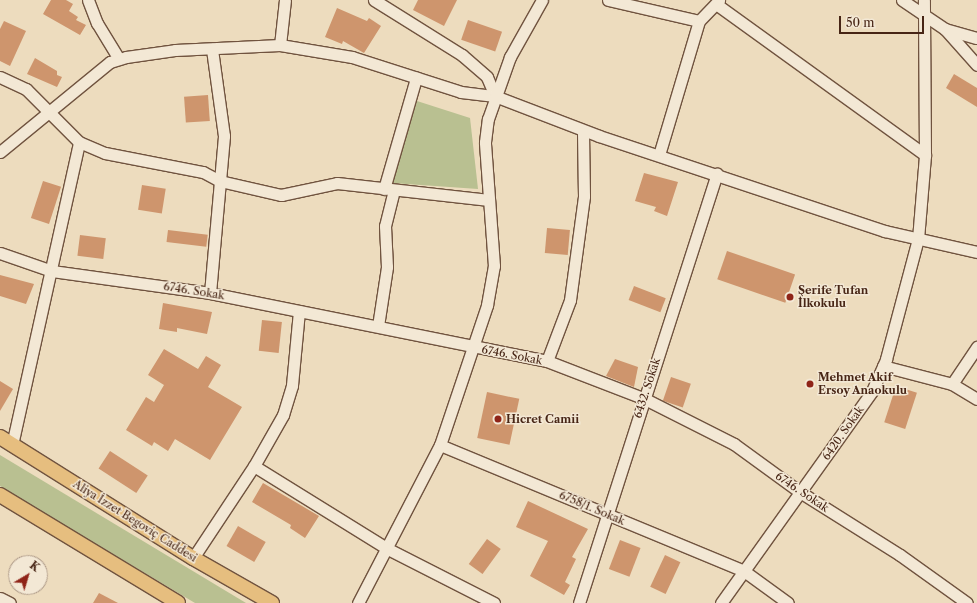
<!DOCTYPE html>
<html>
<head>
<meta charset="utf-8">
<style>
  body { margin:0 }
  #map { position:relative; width:977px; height:603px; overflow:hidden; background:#eddcbe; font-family:"Libre Caslon Text",serif }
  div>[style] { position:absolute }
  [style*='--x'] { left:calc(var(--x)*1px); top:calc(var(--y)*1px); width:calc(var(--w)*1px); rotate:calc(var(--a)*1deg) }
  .green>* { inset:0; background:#b9c091 }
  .building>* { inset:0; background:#ce956d; transform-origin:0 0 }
  .roads { filter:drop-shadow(1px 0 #70533f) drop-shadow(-1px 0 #70533f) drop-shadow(0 1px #70533f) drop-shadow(0 -1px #70533f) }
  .minor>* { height:11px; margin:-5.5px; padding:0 5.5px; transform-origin:5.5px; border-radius:5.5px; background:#f3e8d5 }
  .major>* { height:14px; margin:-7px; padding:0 7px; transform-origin:7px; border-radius:7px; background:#e6be7f }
  .dots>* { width:11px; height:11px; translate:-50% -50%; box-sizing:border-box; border:2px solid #f3e8d5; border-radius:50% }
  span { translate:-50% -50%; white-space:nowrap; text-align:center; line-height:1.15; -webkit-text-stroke:3px #f3e8d5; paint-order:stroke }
  .street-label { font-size:11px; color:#472515 }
  .poi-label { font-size:11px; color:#472515; font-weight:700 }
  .left { translate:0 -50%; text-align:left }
  .north { position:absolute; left:8px; top:555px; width:40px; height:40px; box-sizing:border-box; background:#f3e8d5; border:1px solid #ae9a88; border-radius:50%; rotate:38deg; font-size:11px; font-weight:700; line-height:16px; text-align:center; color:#472515 }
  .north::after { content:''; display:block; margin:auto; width:14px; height:18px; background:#8f2418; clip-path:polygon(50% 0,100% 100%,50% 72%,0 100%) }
  .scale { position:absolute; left:839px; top:16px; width:85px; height:18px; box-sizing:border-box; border:2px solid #472515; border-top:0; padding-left:5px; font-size:12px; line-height:14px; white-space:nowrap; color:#472515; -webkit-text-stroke:3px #f3e8d5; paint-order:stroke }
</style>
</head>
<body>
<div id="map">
  <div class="green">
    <div style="clip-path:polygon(417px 101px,470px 118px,478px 189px,392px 183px)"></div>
    <div style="clip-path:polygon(0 455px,246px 603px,195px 603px,54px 519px,0 486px)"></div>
  </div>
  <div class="building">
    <div style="clip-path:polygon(51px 0,66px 0,73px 4px,69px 11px,78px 17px,76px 20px,86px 25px,80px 35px,43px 14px)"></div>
    <div style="clip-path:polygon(418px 0,457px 0,444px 26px,413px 10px)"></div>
    <div style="clip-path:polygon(337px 8px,367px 21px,369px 18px,381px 26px,364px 53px,343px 41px,342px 44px,325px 37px)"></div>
    <div style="left:468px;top:20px;width:36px;height:21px;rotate:19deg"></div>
    <div style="clip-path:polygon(4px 21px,26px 31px,10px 66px,0 61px,0 29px)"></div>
    <div style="clip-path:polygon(35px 58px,57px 71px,57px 75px,62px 77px,57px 87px,27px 74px)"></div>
    <div style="clip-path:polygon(954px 74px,977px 88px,977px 107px,946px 88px)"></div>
    <div style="left:208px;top:95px;width:26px;height:24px;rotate:86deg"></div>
    <div style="clip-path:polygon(644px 173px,678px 182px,667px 216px,654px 211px,656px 207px,635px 201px)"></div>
    <div style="left:43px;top:181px;width:19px;height:39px;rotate:18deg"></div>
    <div style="left:142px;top:185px;width:24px;height:25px;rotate:9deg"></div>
    <div style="left:547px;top:228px;width:23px;height:25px;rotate:5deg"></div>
    <div style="left:168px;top:230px;width:40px;height:12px;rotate:7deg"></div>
    <div style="left:80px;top:235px;width:26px;height:21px;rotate:7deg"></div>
    <div style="left:727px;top:251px;width:72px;height:30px;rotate:19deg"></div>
    <div style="clip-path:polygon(0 275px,34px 284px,26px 304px,0 296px)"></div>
    <div style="left:634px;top:286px;width:34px;height:15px;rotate:21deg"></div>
    <div style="clip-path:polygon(163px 303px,212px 312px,207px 334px,177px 328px,177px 332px,159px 329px)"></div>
    <div style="left:262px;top:320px;width:20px;height:31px;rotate:6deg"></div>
    <div style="clip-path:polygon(164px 349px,198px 369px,206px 356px,221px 365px,208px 387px,242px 407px,210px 460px,175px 439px,168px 451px,154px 442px,152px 446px,126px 430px,146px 397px,154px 402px,164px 385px,148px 375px)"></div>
    <div style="clip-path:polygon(615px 359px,638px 367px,634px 387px,606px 376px)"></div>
    <div style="left:671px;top:377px;width:21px;height:25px;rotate:19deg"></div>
    <div style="clip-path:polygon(0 381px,13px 389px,0 411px)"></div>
    <div style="left:896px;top:386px;width:22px;height:38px;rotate:18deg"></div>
    <div style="left:487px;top:392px;width:33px;height:47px;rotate:12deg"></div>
    <div style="left:110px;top:451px;width:45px;height:21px;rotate:33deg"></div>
    <div style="clip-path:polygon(263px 483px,319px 516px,305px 538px,290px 528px,291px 525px,252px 502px)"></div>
    <div style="clip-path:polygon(528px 501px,588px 529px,572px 557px,576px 559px,565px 582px,570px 585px,564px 595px,530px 576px,548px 541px,516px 527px)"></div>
    <div style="left:238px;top:526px;width:32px;height:23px;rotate:30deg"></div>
    <div style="left:487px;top:539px;width:17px;height:31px;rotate:36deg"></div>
    <div style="left:620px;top:540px;width:22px;height:31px;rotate:21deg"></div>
    <div style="left:665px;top:555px;width:17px;height:35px;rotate:25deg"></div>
    <div style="clip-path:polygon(99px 593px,118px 603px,93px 603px)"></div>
  </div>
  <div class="roads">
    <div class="minor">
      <div style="--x:88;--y:0;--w:25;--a:69"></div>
      <div style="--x:97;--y:23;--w:42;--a:58.6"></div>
      <div style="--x:374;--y:0;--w:104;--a:32"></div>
      <div style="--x:462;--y:55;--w:33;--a:41"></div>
      <div style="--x:487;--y:77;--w:21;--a:67"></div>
      <div style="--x:608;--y:0;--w:93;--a:13"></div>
      <div style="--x:902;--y:0;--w:52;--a:34"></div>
      <div style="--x:945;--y:29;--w:33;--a:16"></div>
      <div style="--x:716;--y:4;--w:258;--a:35.8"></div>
      <div style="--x:945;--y:29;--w:48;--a:48.4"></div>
      <div style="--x:280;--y:45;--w:45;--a:-83.7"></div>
      <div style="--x:0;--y:77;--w:29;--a:25"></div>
      <div style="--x:26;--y:89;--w:75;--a:45"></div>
      <div style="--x:79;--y:142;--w:28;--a:23"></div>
      <div style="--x:105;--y:153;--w:100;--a:11"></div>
      <div style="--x:203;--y:172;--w:19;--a:28"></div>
      <div style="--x:220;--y:181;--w:63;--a:12.9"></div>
      <div style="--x:281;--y:195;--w:57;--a:-12.1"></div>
      <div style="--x:337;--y:183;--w:153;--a:6.4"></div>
      <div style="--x:0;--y:152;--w:142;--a:-39.3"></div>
      <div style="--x:110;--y:62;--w:17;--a:-17"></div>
      <div style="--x:126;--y:57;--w:49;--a:-8.1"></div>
      <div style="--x:175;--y:50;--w:105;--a:-2.7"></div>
      <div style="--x:280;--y:45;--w:73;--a:9.5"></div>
      <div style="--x:352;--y:57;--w:114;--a:17.8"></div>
      <div style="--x:461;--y:92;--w:34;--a:7"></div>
      <div style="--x:495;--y:96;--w:111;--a:21"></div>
      <div style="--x:599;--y:136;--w:301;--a:18.4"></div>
      <div style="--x:885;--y:231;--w:94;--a:12.9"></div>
      <div style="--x:659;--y:155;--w:140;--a:-73.4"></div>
      <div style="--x:699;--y:21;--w:29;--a:-46"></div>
      <div style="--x:384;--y:189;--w:116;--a:-73.9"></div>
      <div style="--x:0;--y:253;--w:55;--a:19.1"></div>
      <div style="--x:52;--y:271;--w:160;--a:7.9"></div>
      <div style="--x:210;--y:293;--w:344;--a:11.4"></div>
      <div style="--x:547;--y:361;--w:103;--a:21.1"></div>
      <div style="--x:643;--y:398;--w:102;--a:26.8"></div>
      <div style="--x:734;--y:444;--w:82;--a:36"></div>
      <div style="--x:800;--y:492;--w:118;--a:32.2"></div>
      <div style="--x:900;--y:555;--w:82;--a:35.6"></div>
      <div style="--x:210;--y:293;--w:158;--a:-84.9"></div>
      <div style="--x:224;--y:136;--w:88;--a:-97.9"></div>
      <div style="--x:378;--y:326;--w:60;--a:-81.3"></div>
      <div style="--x:387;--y:267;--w:41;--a:-92.8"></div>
      <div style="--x:385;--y:226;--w:37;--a:-76"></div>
      <div style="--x:547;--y:361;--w:65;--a:-69.3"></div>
      <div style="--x:570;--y:300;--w:105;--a:-82.3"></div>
      <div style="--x:584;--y:196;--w:65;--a:-90.9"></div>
      <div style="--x:883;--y:366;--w:71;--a:14.6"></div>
      <div style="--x:952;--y:384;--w:29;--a:31"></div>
      <div style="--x:952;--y:384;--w:45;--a:-56"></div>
      <div style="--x:12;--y:445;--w:310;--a:-77.5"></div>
      <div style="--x:440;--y:445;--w:329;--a:22.5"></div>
      <div style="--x:744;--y:571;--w:54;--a:36"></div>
      <div style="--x:254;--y:466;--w:158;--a:31.8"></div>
      <div style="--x:388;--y:549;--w:119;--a:27"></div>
      <div style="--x:193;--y:558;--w:110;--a:-56.5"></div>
      <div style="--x:254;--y:466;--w:59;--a:-60.4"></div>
      <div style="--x:283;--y:415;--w:31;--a:-73"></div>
      <div style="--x:292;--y:385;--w:74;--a:-84.6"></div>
      <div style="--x:0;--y:598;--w:11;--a:27"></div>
      <div style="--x:358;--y:603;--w:178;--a:-62.6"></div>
      <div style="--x:440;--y:445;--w:148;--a:-71.4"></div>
      <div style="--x:487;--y:305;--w:40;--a:-80"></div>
      <div style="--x:494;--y:266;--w:124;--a:-94.2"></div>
      <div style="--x:485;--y:142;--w:23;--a:-83"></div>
      <div style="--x:488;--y:119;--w:66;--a:-70.5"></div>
      <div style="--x:510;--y:57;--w:65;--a:-60.7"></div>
      <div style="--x:579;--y:603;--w:451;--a:-72.2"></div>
      <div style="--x:721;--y:603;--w:260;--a:-54.5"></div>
      <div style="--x:872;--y:391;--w:35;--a:-66"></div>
      <div style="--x:886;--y:359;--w:124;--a:-75.1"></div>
      <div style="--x:918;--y:239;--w:84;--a:-85.2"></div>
      <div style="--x:925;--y:155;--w:155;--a:-90.4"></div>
    </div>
    <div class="major">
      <div style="--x:0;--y:437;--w:228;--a:32.1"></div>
      <div style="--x:193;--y:558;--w:91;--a:29.7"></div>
      <div style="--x:0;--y:495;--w:208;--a:31.2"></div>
    </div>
  </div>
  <div class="dots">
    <div style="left:790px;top:297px;background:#8f2418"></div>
    <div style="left:810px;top:384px;background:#8f2418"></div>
    <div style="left:498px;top:419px;background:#8f2418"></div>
  </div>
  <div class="street-label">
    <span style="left:194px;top:291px;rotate:9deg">6746. Sokak</span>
    <span style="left:512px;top:355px;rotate:11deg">6746. Sokak</span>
    <span style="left:647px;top:388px;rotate:-72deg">6432. Sokak</span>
    <span style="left:843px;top:433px;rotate:-55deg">6420. Sokak</span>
    <span style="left:802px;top:492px;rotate:34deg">6746. Sokak</span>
    <span style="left:592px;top:508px;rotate:23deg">6758/1. Sokak</span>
    <span style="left:135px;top:521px;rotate:32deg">Aliya İzzet Begoviç Caddesi</span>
  </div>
  <div class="poi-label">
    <span class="left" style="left:798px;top:297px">Şerife Tufan<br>İlkokulu</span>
    <span class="left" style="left:818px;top:384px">Mehmet Akif<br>Ersoy Anaokulu</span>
    <span class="left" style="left:506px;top:419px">Hicret Camii</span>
  </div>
  <div class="north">K</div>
  <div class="scale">50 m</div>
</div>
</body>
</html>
